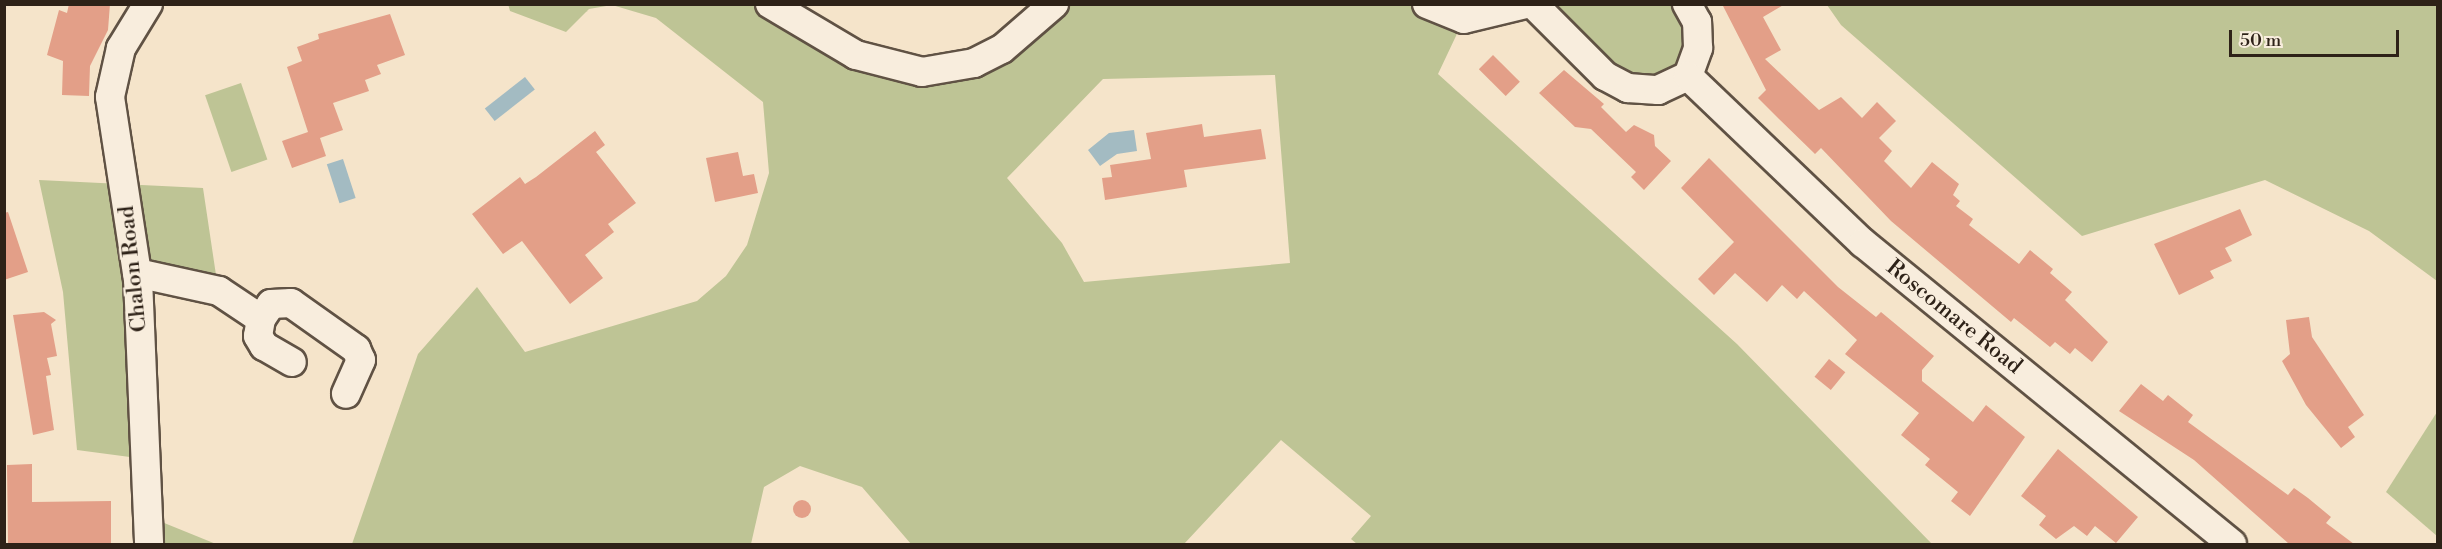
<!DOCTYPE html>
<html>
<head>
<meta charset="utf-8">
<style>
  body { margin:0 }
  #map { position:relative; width:2442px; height:549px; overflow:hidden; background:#f5e4ca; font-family:"Libre Bodoni",serif }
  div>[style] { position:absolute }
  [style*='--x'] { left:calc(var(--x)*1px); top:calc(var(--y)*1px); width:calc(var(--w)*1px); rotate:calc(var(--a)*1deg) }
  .green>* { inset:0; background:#bec495; transform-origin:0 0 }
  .water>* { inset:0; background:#a3bbc2; transform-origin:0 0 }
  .building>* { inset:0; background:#e39f88; transform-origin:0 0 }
  .round { border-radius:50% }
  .roads { filter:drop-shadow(2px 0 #605244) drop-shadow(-2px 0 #605244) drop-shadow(0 2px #605244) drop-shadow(0 -2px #605244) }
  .minor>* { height:28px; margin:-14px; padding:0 14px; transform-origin:14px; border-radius:14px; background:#f8eddd }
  span { translate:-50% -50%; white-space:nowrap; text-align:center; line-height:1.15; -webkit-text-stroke:4.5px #f8eddd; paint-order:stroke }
  .street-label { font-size:22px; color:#2e2218 }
  .frame { position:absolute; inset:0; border:6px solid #2e2218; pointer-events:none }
  .scale { position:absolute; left:2229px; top:30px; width:170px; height:27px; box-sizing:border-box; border:3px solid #2e2218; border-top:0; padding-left:8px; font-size:18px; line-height:21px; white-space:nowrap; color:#2e2218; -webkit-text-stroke:4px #f8eddd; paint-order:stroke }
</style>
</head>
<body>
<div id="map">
  <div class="green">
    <div style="clip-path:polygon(evenodd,508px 4px,770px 5px,818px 37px,945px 71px,1054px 5px,1427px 5px,1464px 19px,1438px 74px,1737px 344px,1932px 544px,1357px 544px,1351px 539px,1371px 516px,1281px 440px,1184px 544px,911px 544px,862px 487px,800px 466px,764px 487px,751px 544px,352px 544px,418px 354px,477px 287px,525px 352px,697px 301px,726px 276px,747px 245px,769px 173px,763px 102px,656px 18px,612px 5px,589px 9px,566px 32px,510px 11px,508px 4px,1275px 75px,1290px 263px,1084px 282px,1062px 243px,1007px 178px,1103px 79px,1275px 75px)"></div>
    <div style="clip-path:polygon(1533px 5px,1687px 5px,1688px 76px,1628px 88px)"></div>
    <div style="clip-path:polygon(1827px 5px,2437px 5px,2437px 281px,2369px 231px,2265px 180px,2082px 236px,1841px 25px)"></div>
    <div style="left:241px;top:83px;width:81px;height:38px;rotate:71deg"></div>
    <div style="clip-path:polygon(39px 180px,203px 188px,216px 275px,139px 279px,145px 459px,77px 450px,63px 292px)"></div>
    <div style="clip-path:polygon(2437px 412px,2437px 536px,2386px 492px)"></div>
    <div style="clip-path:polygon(147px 516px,216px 544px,149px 544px)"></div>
  </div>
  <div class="water">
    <div style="left:525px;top:77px;width:16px;height:51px;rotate:52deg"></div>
    <div style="clip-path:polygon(1134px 130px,1137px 151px,1117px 154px,1100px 166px,1088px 150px,1109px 133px)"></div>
    <div style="left:343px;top:159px;width:41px;height:17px;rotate:72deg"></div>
  </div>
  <div class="building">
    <div style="clip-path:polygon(69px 4px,110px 4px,108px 30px,90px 66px,89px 96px,62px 95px,63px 61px,47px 55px,59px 10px,67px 13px)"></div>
    <div style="clip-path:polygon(1722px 4px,1785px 4px,1763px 17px,1781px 50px,1765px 59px,1819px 110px,1841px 97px,1862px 118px,1877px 102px,1896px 121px,1879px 138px,1892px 151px,1884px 161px,1911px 188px,1932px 162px,1959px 184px,1953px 195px,1960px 201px,1956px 206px,1973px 219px,1969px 225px,2019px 264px,2030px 250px,2053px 269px,2050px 273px,2072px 292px,2065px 300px,2108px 342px,2092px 362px,2075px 348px,2070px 354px,2055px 342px,2050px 347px,2014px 318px,2011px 322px,1891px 221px,1821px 148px,1815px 154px,1776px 116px,1758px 98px,1766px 90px)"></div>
    <div style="clip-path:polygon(390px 14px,405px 55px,377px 65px,381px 74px,365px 80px,369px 91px,333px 103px,343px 130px,320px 138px,326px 156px,292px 168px,282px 141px,308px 132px,287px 67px,302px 61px,297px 47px,319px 39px,318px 34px)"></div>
    <div style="left:1493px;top:55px;width:38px;height:20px;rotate:45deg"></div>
    <div style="clip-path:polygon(1564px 70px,1604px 104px,1601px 107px,1626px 132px,1634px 125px,1654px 135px,1655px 146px,1671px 161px,1644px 190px,1631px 177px,1636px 172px,1591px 129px,1575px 127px,1539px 93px)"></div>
    <div style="clip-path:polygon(1202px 124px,1204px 137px,1261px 129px,1266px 159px,1184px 170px,1187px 187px,1105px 200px,1102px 178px,1112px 177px,1110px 165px,1151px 159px,1146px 133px)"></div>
    <div style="clip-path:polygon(595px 131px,605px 145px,596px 152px,636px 203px,608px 224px,614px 232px,585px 255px,603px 278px,570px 304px,522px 241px,503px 254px,472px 214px,520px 177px,525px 184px,536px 177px)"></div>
    <div style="clip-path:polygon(738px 152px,743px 176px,754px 174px,758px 193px,715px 202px,706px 158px)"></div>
    <div style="clip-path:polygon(1709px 158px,1838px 287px,1876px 317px,1881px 312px,1934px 356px,1922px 370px,1922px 381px,1973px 422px,1986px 405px,2025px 437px,1970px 516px,1951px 501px,1958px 492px,1925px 465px,1930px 459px,1901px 435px,1919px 413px,1845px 354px,1857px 340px,1804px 291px,1797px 299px,1782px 285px,1767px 302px,1735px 273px,1714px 295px,1698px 279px,1734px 242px,1681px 188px)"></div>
    <div style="clip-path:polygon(2240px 209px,2252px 235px,2225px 248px,2232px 261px,2210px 271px,2214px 278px,2179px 295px,2154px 244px)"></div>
    <div style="clip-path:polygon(8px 212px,28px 272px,4px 280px,4px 213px)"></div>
    <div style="clip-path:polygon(44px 312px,56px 320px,51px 324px,57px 356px,47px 358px,51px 375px,46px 376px,54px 430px,33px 435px,13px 315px)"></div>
    <div style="clip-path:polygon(2309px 317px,2312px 337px,2364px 415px,2348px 427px,2355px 437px,2341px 448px,2306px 405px,2282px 361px,2290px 354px,2286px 320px)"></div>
    <div style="left:1829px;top:359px;width:21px;height:23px;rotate:39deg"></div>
    <div style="clip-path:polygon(2141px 384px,2163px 401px,2168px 395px,2193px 415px,2188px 422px,2288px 495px,2294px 488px,2308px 498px,2331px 517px,2326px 523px,2354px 544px,2289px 544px,2194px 460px,2119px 411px)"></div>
    <div style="clip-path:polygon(2058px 449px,2138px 517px,2116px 543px,2095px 526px,2087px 536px,2074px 526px,2056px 539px,2039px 525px,2046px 516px,2021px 496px)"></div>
    <div style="clip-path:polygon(32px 464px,32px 502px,111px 501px,111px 544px,8px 544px,7px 465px)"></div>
    <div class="round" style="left:793px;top:500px;width:18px;height:18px"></div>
  </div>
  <div class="roads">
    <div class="minor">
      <div style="--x:148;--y:4;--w:52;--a:121.5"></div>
      <div style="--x:121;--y:48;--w:50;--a:102.7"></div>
      <div style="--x:110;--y:97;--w:184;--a:81.3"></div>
      <div style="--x:138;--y:279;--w:265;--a:87.6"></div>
      <div style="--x:770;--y:4;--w:100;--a:30.7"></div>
      <div style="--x:856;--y:55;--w:68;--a:14.4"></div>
      <div style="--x:922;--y:72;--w:53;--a:-9.8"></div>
      <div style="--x:974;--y:63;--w:31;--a:-27"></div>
      <div style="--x:1002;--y:49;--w:69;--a:-40.9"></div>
      <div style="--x:1427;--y:4;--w:40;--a:22"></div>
      <div style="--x:1464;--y:19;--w:64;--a:-13.6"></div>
      <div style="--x:1533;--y:4;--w:102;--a:45"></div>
      <div style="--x:1605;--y:76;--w:26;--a:28"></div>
      <div style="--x:1628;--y:88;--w:30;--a:4"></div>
      <div style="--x:1658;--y:90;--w:33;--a:-25"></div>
      <div style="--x:1688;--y:76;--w:30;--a:-70"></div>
      <div style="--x:1698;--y:48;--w:26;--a:-92"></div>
      <div style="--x:1697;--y:22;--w:21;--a:-119"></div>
      <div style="--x:1688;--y:76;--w:242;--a:43.7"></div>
      <div style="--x:1863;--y:243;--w:476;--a:39.2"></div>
      <div style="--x:137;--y:273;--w:84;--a:12.4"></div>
      <div style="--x:219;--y:291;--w:50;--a:33.7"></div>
      <div style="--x:261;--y:319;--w:18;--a:-56"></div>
      <div style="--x:271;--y:304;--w:20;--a:-3"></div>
      <div style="--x:291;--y:303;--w:80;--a:35.3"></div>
      <div style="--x:356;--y:349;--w:12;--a:66"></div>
      <div style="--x:361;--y:360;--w:37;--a:114"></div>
      <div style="--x:261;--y:319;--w:17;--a:100"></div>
      <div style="--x:258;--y:336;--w:12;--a:59"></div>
      <div style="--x:264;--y:346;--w:32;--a:30"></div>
    </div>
  </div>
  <div class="street-label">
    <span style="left:133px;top:269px;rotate:-96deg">Chalon Road</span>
    <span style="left:1954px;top:317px;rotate:39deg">Roscomare Road</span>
  </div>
  <div class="frame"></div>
  <div class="scale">50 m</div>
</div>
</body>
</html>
